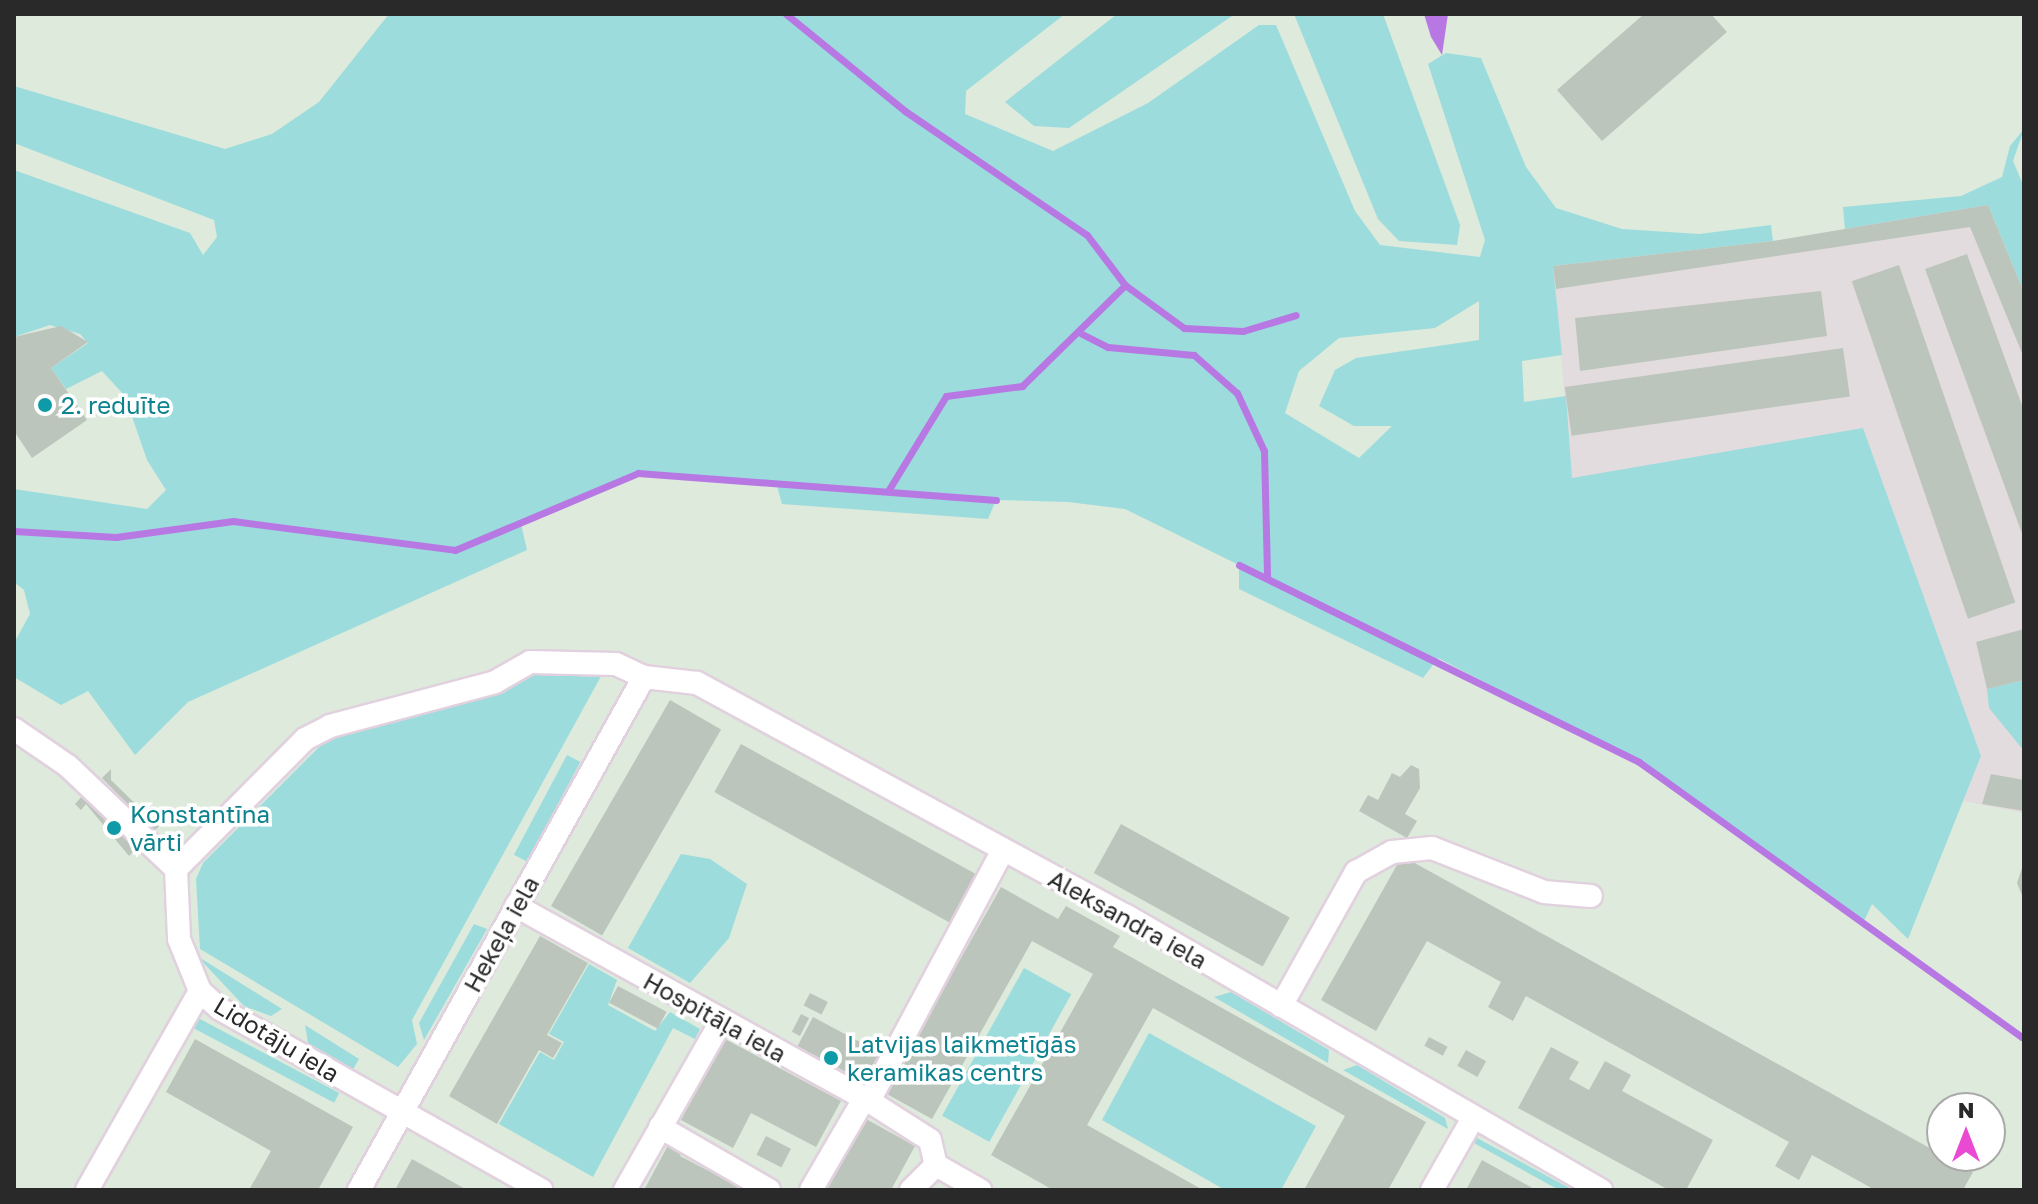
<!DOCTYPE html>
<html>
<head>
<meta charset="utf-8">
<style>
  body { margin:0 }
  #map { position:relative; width:2038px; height:1204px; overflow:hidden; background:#ddeadc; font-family:"Golos Text",sans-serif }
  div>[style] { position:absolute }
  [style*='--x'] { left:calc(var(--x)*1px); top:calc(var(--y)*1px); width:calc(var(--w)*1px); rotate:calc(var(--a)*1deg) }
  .industrial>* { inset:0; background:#e3dcdf }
  .green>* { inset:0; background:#9ddcdc; transform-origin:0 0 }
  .water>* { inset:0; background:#b878e3 }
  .stream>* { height:7px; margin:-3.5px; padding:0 3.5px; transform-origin:3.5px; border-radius:3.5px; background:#b878e3 }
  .building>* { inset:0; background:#bcc5bc; transform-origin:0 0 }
  .roads { filter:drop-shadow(2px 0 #e1d1de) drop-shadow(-2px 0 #e1d1de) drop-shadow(0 2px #e1d1de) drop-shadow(0 -2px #e1d1de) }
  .street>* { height:22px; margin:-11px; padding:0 11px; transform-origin:11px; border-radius:11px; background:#fff }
  .dots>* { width:22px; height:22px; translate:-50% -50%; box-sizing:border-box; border:4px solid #fff; border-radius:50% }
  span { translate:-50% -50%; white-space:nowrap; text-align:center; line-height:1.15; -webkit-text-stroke:7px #fff; paint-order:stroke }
  .culture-label { font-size:24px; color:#0d838f }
  .left { translate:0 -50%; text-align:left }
  .street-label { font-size:24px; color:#292929 }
  .frame { position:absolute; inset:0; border:16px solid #292929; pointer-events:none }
  .north { position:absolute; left:1926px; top:1092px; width:80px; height:80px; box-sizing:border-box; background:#fff; border:2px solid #a9a9a9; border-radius:50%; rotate:0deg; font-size:22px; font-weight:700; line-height:32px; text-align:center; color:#292929 }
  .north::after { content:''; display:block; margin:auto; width:28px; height:36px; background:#ea49d2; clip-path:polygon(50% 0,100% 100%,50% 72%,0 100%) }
</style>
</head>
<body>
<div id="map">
  <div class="industrial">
    <div style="clip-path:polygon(1988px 205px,2024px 293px,2024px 813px,1963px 801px,1981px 756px,1572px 478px,1553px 266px,1773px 241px)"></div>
  </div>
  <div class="green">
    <div style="clip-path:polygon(evenodd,389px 14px,1065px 14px,966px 91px,965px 114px,1053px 151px,1148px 103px,1259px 25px,1276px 25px,1355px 211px,1380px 245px,1480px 257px,1485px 240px,1428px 64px,1446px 53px,1481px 58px,1526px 167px,1556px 208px,1622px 229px,1699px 234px,1771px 225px,1773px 241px,1553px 266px,1562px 355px,1522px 361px,1524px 402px,1566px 396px,1572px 478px,1863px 428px,1981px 756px,1908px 939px,1872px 904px,1862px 925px,1639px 762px,1438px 658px,1423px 678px,1239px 589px,1239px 565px,1125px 509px,1068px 502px,996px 500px,988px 519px,782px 504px,776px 482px,639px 473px,521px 524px,527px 550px,188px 702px,135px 755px,88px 691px,61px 705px,14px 677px,14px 643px,30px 614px,24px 590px,14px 582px,14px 489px,147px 509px,166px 490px,147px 460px,125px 396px,102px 371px,66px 389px,51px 368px,88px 343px,80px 334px,50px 325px,14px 337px,14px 170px,190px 233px,203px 255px,217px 237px,214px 220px,14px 143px,14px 86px,225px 149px,272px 134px,319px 102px,389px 14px,1479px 301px,1479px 340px,1356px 358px,1335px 370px,1319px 406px,1354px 426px,1392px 426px,1359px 458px,1285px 413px,1299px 371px,1339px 338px,1435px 328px,1479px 301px)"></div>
    <div style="clip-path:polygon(1117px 14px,1235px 14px,1069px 128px,1034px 126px,1005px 102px)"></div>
    <div style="clip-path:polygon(1294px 14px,1383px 14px,1460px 225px,1457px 245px,1399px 241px,1378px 219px)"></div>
    <div style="clip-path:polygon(2024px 129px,2013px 161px,2024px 187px,2024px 293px,1988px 205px,1845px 229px,1843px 207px,1961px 196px,2002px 177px,2010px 146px)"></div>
    <div style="clip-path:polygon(605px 669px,412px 1020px,417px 1044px,398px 1067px,200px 949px,196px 879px,203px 863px,328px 738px,384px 713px,504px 693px,530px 670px)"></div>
    <div style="clip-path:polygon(2024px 680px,2024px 751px,1989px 708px,1987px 689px)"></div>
    <div style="left:567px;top:755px;width:15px;height:113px;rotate:28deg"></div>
    <div style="clip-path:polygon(681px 854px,710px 859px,747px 884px,729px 938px,690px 983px,628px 948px)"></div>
    <div style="clip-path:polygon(474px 924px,487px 929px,424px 1040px,419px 1023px)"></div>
    <div style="clip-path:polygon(197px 956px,282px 1009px,271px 1016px,244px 1006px)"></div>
    <div style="clip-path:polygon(589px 964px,617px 980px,608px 1005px,655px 1031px,670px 1012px,700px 1029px,695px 1039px,673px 1028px,593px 1177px,499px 1124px,540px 1052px,554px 1060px,564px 1042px,549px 1034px)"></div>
    <div style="left:1024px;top:968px;width:54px;height:169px;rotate:29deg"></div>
    <div style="clip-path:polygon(1231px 992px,1329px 1050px,1328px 1063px,1214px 997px)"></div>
    <div style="left:198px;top:1018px;width:160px;height:11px;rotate:28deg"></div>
    <div style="clip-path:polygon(305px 1025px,359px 1059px,353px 1069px,308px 1043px)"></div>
    <div style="clip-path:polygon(1149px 1033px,1316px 1126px,1281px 1190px,1225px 1190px,1102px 1120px)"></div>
    <div style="clip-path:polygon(1357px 1065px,1445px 1118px,1448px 1129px,1343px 1070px)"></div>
    <div style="clip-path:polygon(1477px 1138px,1573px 1190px,1559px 1190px,1474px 1143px)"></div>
  </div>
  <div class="water">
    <div style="clip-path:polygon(1424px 14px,1448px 14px,1442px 55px,1431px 37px)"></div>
  </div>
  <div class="stream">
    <div style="--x:786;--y:14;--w:154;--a:39.2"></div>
    <div style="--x:905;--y:111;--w:220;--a:34.3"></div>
    <div style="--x:1087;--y:235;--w:63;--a:52.8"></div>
    <div style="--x:1125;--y:285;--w:73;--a:36.1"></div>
    <div style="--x:1184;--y:328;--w:59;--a:2.9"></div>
    <div style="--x:1243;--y:331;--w:55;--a:-16.8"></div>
    <div style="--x:1082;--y:334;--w:29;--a:27"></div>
    <div style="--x:1108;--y:347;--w:86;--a:5.3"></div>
    <div style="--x:1194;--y:355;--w:57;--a:41.5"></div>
    <div style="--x:1237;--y:393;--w:64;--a:65"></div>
    <div style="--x:1264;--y:451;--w:127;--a:88.6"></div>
    <div style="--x:888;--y:491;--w:111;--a:-58.6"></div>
    <div style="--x:946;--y:396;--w:77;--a:-7.5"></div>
    <div style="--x:1022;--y:386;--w:144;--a:-44.4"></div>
    <div style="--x:14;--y:531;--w:102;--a:3.4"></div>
    <div style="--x:116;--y:537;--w:118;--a:-7.8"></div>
    <div style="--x:233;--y:521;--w:224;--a:7.4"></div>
    <div style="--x:455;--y:550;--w:199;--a:-22.8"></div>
    <div style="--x:638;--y:473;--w:359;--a:4.3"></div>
    <div style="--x:1239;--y:565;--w:446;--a:26.2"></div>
    <div style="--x:1639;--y:762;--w:471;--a:35.7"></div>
  </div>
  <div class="building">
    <div style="clip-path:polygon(1644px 14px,1711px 14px,1727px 32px,1602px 141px,1557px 90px)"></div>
    <div style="clip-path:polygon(1988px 205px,2024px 293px,2024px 358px,1970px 227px,1556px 289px,1553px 266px,1773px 241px)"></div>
    <div style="clip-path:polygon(1967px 254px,2024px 411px,2024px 539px,1925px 269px)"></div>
    <div style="left:1899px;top:265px;width:357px;height:50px;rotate:71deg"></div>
    <div style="clip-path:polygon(1821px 291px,1827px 336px,1580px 371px,1575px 318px)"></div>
    <div style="clip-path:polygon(61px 326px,88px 342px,51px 368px,87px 420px,32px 458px,14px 431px,14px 337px)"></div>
    <div style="left:1843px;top:348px;width:49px;height:281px;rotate:82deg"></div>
    <div style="clip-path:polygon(2024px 629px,2024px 680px,1987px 689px,1976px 642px)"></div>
    <div style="left:670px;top:700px;width:59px;height:238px;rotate:30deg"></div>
    <div style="left:741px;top:744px;width:272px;height:55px;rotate:29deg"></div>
    <div style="clip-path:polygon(1411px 765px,1419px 769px,1420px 788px,1405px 814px,1417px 821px,1407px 838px,1359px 811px,1368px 795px,1378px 800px,1392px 773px,1400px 777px)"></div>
    <div style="clip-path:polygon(111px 769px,111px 780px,154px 822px,160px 816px,165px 821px,154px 831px,102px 778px)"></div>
    <div style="clip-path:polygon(1991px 774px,2024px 780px,2024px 811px,1982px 804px)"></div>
    <div style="clip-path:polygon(84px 794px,138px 847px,129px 856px,86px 804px,81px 810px,75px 804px)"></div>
    <div style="left:1121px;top:824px;width:193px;height:56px;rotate:29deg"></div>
    <div style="clip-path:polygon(1402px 856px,1973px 1172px,1963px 1190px,1875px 1190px,1812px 1155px,1799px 1180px,1775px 1166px,1789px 1142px,1526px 996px,1513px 1021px,1488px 1007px,1501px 982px,1427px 941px,1376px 1031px,1321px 1000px)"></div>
    <div style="clip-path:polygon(2024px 862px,2024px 900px,2017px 883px)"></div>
    <div style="clip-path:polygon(1001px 887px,1058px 919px,1066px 906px,1120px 936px,1113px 947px,1426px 1122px,1388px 1190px,1304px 1190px,1345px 1116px,1153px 1008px,1087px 1125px,1203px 1190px,1053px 1190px,991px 1155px,1093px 974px,1032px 941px,932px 1119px,885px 1093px)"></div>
    <div style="clip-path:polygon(540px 936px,588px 963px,547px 1035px,562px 1043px,553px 1058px,539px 1050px,497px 1124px,449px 1096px)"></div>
    <div style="left:618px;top:986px;width:55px;height:19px;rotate:28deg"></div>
    <div style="left:810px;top:993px;width:20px;height:14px;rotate:27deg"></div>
    <div style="left:801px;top:1014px;width:9px;height:20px;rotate:27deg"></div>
    <div style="left:813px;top:1017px;width:76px;height:33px;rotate:28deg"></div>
    <div style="left:1429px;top:1037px;width:21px;height:10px;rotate:28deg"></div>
    <div style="clip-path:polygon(195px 1039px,353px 1127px,318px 1190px,249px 1190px,271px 1151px,166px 1092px)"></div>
    <div style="clip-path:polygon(725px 1039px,841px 1101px,816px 1147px,751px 1113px,733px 1148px,681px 1120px)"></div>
    <div style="clip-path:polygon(1551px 1047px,1579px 1062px,1569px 1079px,1589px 1090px,1605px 1061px,1631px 1075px,1622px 1091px,1713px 1140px,1686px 1190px,1669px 1190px,1518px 1108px)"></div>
    <div style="left:1466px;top:1050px;width:23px;height:18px;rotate:29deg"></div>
    <div style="clip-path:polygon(866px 1119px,915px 1146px,891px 1190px,827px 1190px)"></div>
    <div style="left:766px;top:1136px;width:28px;height:21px;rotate:27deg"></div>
    <div style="clip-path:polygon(672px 1138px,685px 1145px,680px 1156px,745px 1190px,644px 1190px)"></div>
    <div style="clip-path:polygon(412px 1159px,467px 1190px,395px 1190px)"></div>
    <div style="clip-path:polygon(1482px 1160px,1536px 1190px,1466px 1190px)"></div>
  </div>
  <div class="roads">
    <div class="street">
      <div style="--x:14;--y:729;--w:65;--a:34.4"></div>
      <div style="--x:68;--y:766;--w:149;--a:43.6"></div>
      <div style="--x:176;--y:869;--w:70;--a:87.5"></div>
      <div style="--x:179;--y:939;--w:56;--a:68"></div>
      <div style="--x:200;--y:991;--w:27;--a:42"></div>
      <div style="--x:220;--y:1009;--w:369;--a:29.4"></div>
      <div style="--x:176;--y:869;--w:183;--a:-45.2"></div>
      <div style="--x:305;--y:739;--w:28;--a:-27"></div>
      <div style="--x:330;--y:726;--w:171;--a:-14.9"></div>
      <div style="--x:495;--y:682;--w:40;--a:-29.7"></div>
      <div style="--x:530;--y:662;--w:86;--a:1.3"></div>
      <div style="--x:616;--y:664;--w:31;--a:25"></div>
      <div style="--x:644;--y:677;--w:53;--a:6.5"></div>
      <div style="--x:697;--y:683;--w:487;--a:28.5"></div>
      <div style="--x:1125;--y:915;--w:550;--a:30.02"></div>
      <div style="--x:516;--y:906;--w:403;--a:28.9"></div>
      <div style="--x:869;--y:1101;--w:72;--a:32.6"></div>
      <div style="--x:930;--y:1140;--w:26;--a:77"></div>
      <div style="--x:936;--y:1165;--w:51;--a:29.6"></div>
      <div style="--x:1281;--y:1006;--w:154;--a:-60.8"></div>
      <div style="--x:1356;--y:872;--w:41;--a:-29.1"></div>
      <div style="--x:1392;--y:852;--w:40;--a:-5.7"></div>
      <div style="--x:1432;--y:848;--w:120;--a:21.4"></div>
      <div style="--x:1544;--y:892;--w:47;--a:4.9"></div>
      <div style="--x:869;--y:1101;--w:285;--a:-61.9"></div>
      <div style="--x:660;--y:1127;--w:126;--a:30"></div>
      <div style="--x:87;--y:1190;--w:229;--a:-60.4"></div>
      <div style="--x:359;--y:1190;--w:587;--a:-60.95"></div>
      <div style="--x:625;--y:1190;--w:196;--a:-60.3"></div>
      <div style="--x:811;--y:1190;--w:105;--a:-59.8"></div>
      <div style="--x:911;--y:1190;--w:35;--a:-45"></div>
      <div style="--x:1432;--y:1190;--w:83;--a:-60.3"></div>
    </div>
  </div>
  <div class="dots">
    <div style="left:45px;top:405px;background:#0f9aa8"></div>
    <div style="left:114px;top:828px;background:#0f9aa8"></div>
    <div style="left:831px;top:1058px;background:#0f9aa8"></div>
  </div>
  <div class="culture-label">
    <span class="left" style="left:61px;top:405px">2. reduīte</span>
    <span class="left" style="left:130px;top:828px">Konstantīna<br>vārti</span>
    <span class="left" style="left:847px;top:1058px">Latvijas laikmetīgās<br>keramikas centrs</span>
  </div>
  <div class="street-label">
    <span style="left:1128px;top:919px;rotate:29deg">Aleksandra iela</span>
    <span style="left:501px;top:934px;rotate:-61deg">Hekeļa iela</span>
    <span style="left:715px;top:1017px;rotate:29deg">Hospitāļa iela</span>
    <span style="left:277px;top:1039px;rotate:31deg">Lidotāju iela</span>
  </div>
  <div class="frame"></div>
  <div class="north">N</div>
</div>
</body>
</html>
